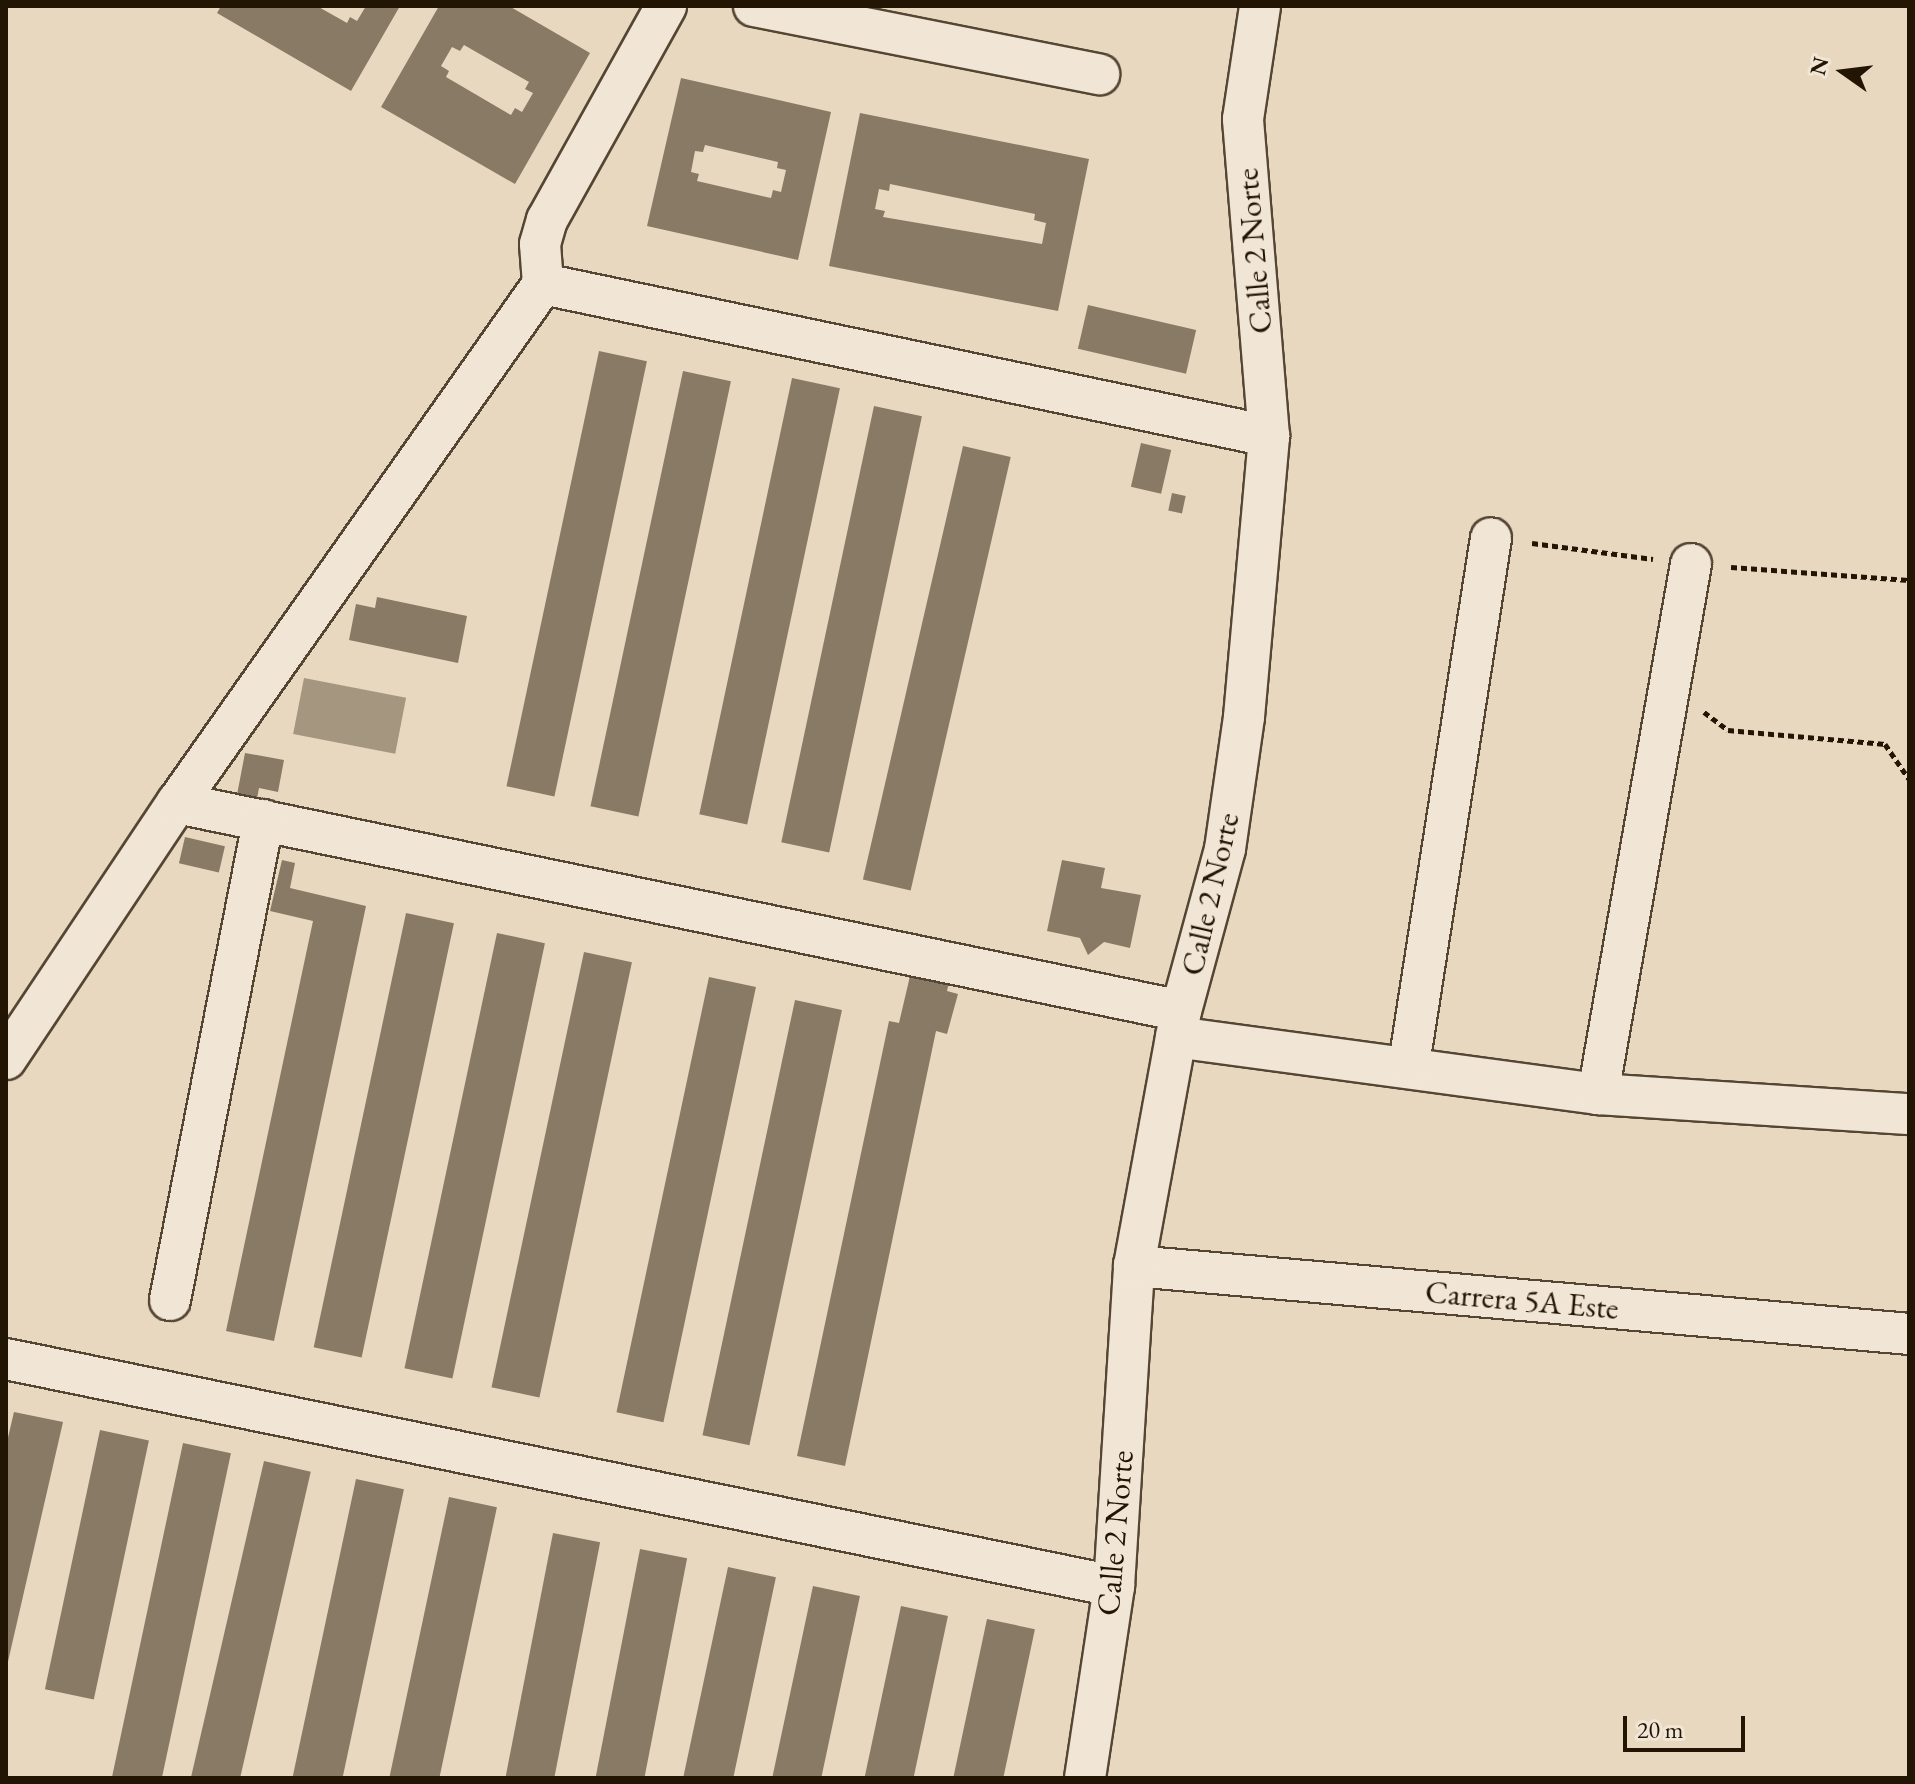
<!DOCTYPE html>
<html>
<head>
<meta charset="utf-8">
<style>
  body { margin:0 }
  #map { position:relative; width:1915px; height:1784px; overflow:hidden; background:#e9d8c0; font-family:"EB Garamond",serif }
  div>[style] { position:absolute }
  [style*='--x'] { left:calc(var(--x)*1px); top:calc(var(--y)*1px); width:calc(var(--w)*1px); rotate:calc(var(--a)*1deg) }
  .water>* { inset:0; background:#a59680; transform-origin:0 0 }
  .building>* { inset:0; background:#897a66; transform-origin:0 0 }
  .path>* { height:5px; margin-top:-2.5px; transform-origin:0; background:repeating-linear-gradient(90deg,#221504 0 6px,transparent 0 10px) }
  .roads { filter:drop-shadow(2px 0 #544633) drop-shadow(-2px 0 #544633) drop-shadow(0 2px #544633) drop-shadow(0 -2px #544633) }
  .minor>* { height:40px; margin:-20px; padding:0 20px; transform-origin:20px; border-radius:20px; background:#f1e6d6 }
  span { translate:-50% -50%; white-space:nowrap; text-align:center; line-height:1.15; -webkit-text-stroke:6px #f1e6d6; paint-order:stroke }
  .street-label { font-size:32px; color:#221504 }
  .frame { position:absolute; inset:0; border:8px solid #221504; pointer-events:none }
  .north { position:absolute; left:1803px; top:32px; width:80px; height:80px; -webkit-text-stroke:6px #f1e6d6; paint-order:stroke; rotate:284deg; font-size:22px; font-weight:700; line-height:32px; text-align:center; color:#221504 }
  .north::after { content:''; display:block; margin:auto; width:28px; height:36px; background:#221504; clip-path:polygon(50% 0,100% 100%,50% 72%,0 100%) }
  .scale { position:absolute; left:1623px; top:1716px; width:122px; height:36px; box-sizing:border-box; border:4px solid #221504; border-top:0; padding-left:10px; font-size:24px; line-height:28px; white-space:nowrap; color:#221504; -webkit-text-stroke:6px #f1e6d6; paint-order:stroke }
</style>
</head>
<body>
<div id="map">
  <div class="water">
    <div style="left:304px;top:678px;width:104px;height:57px;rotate:11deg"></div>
  </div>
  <div class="building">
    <div style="clip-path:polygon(221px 6px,317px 6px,347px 23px,350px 17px,357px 21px,366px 6px,400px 6px,351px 91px,217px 13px)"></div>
    <div style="clip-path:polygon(evenodd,439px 6px,509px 6px,590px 53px,515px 184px,381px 107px,439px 6px,464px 45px,529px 82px,525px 89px,533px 93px,522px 112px,515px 108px,511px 115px,446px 77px,449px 71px,441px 66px,452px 47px,460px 51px,464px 45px)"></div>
    <div style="clip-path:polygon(evenodd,681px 78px,831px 112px,798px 260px,647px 226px,681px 78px,705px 145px,778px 162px,777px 168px,786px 170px,781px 192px,773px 190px,771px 198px,697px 181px,699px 174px,691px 172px,695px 151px,703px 152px,705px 145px)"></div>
    <div style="clip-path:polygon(evenodd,860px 113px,1089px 159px,1058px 311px,829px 266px,860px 113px,890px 184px,1035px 214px,1034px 220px,1046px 223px,1042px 244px,883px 217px,885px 211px,875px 209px,879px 189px,889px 191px,890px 184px)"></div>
    <div style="left:1088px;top:305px;width:111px;height:45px;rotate:13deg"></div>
    <div style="left:599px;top:351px;width:49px;height:445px;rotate:12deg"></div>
    <div style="left:683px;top:371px;width:49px;height:445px;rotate:12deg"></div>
    <div style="left:792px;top:378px;width:49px;height:446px;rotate:12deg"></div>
    <div style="left:874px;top:406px;width:49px;height:446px;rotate:12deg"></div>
    <div style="left:1141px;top:443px;width:31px;height:45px;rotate:13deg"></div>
    <div style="left:963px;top:446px;width:49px;height:445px;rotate:13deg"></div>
    <div style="left:1172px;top:493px;width:14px;height:18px;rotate:12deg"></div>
    <div style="clip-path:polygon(377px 597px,467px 616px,458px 663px,349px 640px,356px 604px,375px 608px)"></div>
    <div style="clip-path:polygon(245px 753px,284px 760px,278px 792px,259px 788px,256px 804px,236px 800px)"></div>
    <div style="left:185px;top:837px;width:41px;height:27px;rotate:13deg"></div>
    <div style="clip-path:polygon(282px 860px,295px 863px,290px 888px,366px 906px,274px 1341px,226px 1331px,313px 921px,270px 911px)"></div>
    <div style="clip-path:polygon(1062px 860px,1105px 868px,1101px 888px,1141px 895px,1130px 948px,1104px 942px,1088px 955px,1080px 938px,1047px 931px)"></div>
    <div style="left:406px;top:913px;width:49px;height:444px;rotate:12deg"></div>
    <div style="left:497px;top:933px;width:49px;height:445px;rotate:12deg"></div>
    <div style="clip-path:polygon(941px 940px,958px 944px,947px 991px,958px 994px,947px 1034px,936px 1031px,845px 1466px,797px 1456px,889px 1021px,899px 1023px,910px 976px,931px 981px)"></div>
    <div style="left:584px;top:952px;width:49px;height:445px;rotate:12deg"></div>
    <div style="left:709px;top:977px;width:48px;height:445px;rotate:12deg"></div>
    <div style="left:795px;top:1000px;width:48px;height:445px;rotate:12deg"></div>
    <div style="clip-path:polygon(14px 1412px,63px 1422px,7px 1666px,6px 1446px)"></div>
    <div style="left:100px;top:1430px;width:50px;height:265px;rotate:12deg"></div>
    <div style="left:183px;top:1443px;width:49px;height:342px;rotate:12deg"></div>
    <div style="left:264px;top:1461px;width:48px;height:324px;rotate:13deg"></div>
    <div style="left:356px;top:1479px;width:49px;height:306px;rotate:12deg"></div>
    <div style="left:449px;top:1497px;width:49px;height:287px;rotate:12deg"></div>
    <div style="left:553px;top:1533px;width:48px;height:250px;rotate:11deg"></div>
    <div style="left:640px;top:1549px;width:48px;height:234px;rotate:11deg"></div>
    <div style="left:728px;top:1567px;width:49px;height:216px;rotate:12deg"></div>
    <div style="left:813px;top:1586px;width:48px;height:196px;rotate:12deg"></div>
    <div style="left:901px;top:1606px;width:48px;height:176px;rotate:12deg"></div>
    <div style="left:987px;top:1619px;width:49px;height:162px;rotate:12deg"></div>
  </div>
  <div class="path">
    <div style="--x:1532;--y:543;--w:122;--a:7.5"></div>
    <div style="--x:1731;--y:567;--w:178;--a:4.2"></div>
    <div style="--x:1704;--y:712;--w:30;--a:37"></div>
    <div style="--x:1728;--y:730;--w:158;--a:5.1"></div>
    <div style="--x:1885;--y:744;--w:42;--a:55.6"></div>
  </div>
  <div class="roads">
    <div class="minor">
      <div style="--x:754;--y:6;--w:352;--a:11.2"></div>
      <div style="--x:543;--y:284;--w:742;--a:11.83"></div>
      <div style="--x:177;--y:803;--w:1025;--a:11.7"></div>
      <div style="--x:1176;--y:1037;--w:426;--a:7.7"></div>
      <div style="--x:1598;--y:1094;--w:312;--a:3.7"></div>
      <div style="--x:6;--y:1059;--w:308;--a:-56.3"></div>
      <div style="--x:177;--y:803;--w:635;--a:-54.81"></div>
      <div style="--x:543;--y:284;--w:40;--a:-94.3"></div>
      <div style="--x:540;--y:244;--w:25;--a:-74"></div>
      <div style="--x:547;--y:220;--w:245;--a:-60.9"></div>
      <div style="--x:1409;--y:1064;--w:532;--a:-81.14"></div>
      <div style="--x:1598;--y:1094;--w:538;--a:-80.05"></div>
      <div style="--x:1134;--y:1266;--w:778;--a:5.01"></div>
      <div style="--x:170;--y:1300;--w:489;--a:-79"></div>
      <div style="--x:6;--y:1359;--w:1131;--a:11.58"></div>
      <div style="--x:1085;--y:1778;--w:194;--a:-81.4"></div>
      <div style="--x:1114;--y:1586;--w:321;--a:-86.4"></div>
      <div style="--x:1134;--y:1266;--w:259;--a:-79.6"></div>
      <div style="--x:1181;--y:1011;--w:168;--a:-74.8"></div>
      <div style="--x:1225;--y:849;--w:133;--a:-81.8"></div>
      <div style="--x:1244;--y:717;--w:282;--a:-84.9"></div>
      <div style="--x:1269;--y:436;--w:318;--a:-94.7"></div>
      <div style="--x:1243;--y:119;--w:114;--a:-81.4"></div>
    </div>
  </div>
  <div class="street-label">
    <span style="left:1254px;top:251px;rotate:-95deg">Calle 2 Norte</span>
    <span style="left:1210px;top:894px;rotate:-77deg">Calle 2 Norte</span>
    <span style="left:1522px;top:1300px;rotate:5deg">Carrera 5A Este</span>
    <span style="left:1115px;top:1533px;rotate:-85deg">Calle 2 Norte</span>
  </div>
  <div class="frame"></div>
  <div class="north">N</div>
  <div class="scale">20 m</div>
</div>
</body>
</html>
